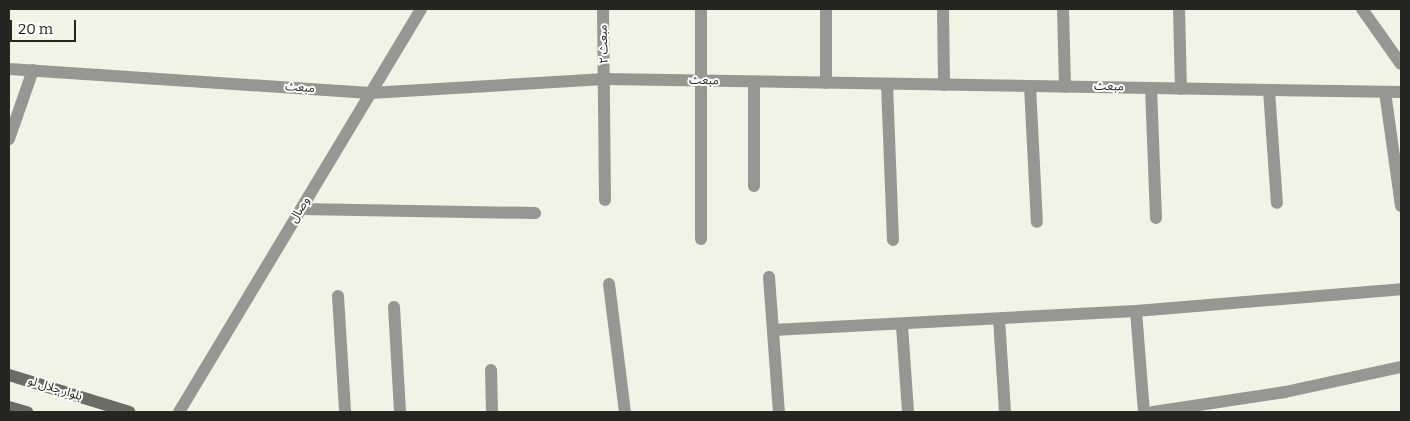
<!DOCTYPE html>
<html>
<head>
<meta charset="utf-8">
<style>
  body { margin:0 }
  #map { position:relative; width:1410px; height:421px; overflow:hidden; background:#f2f3e7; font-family:Bitter,"Noto Sans Arabic",serif }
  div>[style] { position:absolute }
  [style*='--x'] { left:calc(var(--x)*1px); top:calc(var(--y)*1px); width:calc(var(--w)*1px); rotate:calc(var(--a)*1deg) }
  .minor>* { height:12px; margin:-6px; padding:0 6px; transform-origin:6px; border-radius:6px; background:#969792 }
  .tertiary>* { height:12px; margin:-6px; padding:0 6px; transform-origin:6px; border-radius:6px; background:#969792 }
  .secondary>* { height:12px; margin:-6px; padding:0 6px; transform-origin:6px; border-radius:6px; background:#6b6c65 }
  span { translate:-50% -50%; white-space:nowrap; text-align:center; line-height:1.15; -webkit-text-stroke:4px #fff; paint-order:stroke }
  .street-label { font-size:12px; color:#252521 }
  .frame { position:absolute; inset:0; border:10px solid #252521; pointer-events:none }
  .scale { position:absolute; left:10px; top:20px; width:66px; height:22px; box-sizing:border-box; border:2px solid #252521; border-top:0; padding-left:6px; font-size:15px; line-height:18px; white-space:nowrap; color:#252521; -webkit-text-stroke:4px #fff; paint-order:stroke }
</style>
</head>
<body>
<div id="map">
  <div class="minor">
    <div style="--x:603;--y:9;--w:191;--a:89.4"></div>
    <div style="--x:701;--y:9;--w:230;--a:90"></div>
    <div style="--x:826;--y:9;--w:74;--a:90"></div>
    <div style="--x:943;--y:9;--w:76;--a:89.2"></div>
    <div style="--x:1063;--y:9;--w:78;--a:88.5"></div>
    <div style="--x:1179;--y:9;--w:80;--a:88.6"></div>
    <div style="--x:1362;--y:9;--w:67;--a:54.7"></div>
    <div style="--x:9;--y:69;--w:362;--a:3.8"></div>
    <div style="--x:370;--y:93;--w:235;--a:-3.4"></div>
    <div style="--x:605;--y:79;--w:796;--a:0.94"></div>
    <div style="--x:887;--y:84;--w:156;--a:87.8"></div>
    <div style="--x:1030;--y:86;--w:136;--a:87.1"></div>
    <div style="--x:1151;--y:88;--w:130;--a:87.8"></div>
    <div style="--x:1269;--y:90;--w:113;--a:86"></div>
    <div style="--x:1385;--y:92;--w:115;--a:82"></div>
    <div style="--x:9;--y:139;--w:73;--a:-70.8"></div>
    <div style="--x:754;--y:186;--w:104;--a:-90"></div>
    <div style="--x:301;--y:209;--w:234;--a:1"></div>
    <div style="--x:769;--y:277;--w:135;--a:85.8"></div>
    <div style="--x:609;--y:284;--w:129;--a:82.9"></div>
    <div style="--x:338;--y:296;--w:116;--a:86.5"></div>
    <div style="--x:394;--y:307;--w:105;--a:86.7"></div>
    <div style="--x:1136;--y:311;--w:101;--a:85.5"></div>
    <div style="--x:999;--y:319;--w:93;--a:86.3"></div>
    <div style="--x:902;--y:326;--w:86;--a:86"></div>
    <div style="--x:773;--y:330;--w:363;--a:-3"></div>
    <div style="--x:1136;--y:311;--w:266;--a:-4.7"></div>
    <div style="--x:491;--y:370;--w:42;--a:88.6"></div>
    <div style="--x:1153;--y:412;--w:134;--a:-8.6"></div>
    <div style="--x:1285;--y:392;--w:119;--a:-12.2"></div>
  </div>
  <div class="tertiary">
    <div style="--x:179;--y:412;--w:470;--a:-59"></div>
  </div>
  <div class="secondary">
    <div style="--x:9;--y:375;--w:126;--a:17.1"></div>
    <div style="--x:9;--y:407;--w:19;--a:16"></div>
  </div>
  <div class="street-label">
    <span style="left:604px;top:44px;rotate:-92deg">مبعث ۲</span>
    <span style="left:704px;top:81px;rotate:1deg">مبعث</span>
    <span style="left:1109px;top:87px;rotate:1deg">مبعث</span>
    <span style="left:300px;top:88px;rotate:4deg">مبعث</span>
    <span style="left:300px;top:210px;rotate:-59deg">وصال</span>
    <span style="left:55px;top:389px;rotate:17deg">بلوار جلال لو</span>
  </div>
  <div class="frame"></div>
  <div class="scale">20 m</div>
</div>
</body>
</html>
